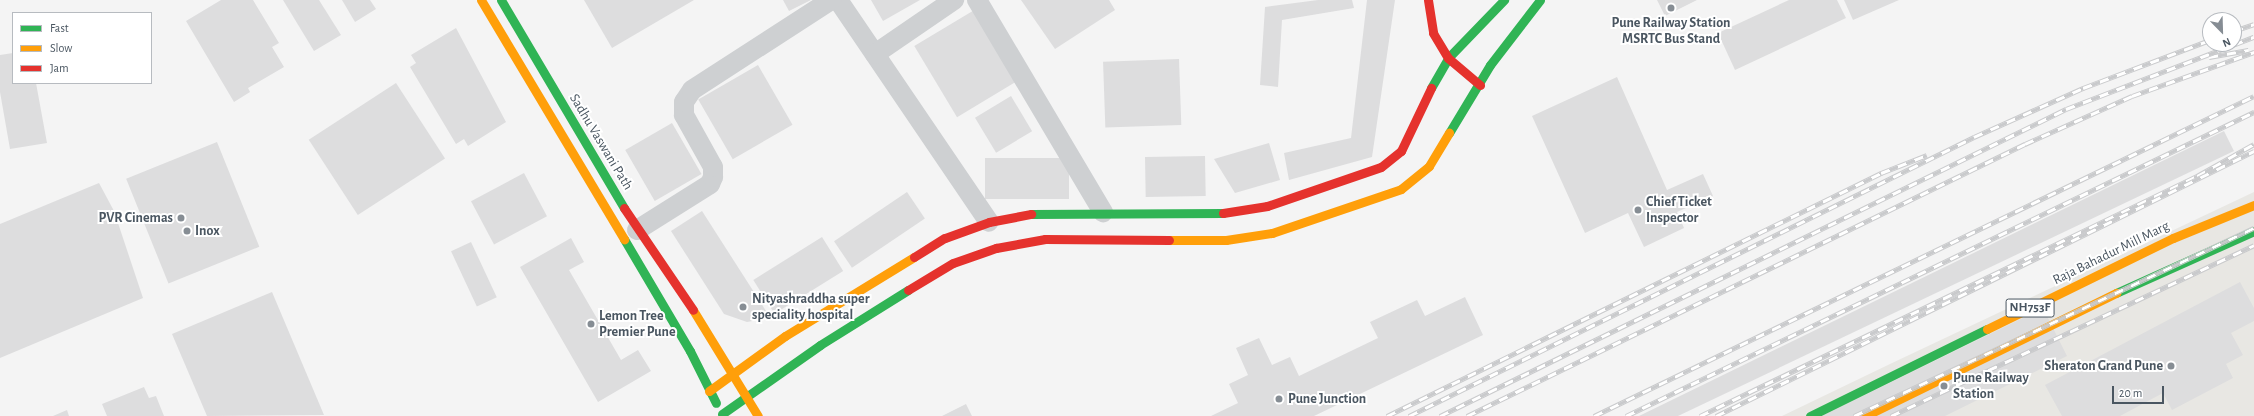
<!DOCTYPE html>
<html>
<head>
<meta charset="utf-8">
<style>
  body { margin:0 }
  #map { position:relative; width:2254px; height:416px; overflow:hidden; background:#f4f4f4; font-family:"Alegreya Sans",sans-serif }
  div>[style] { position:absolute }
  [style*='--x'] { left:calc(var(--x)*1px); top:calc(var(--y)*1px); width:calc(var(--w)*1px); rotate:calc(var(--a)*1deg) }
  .commercial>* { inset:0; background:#e8e7e3 }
  .building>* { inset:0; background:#ddddde; transform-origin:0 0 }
  .street>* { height:20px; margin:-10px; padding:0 10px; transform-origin:10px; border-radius:10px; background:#ced0d2 }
  .fast>* { height:9px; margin:-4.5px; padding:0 4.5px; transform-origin:4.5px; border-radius:4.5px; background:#30b455 }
  .slow>* { height:9px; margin:-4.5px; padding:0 4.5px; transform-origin:4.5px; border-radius:4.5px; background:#ff9f0a }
  .jam>* { height:9px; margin:-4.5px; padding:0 4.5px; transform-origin:4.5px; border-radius:4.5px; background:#e5322d }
  .rail>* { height:4.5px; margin-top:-2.25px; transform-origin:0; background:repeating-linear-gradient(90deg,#fff 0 9px,#c9cacc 0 18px); box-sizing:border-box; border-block:1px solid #c9cacc }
  .dots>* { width:11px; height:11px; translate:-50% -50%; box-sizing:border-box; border:2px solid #fff; border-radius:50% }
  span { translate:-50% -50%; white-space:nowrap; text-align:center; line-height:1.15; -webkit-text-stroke:4px #fff; paint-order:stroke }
  .shield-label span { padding:1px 3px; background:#fff; border:1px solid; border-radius:3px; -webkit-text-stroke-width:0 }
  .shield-label { font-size:13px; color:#4a5661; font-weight:700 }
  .poi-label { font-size:14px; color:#4a5661; font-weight:700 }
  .left { translate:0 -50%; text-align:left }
  .right { translate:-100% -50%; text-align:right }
  .street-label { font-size:14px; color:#4a5661 }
  .legend { position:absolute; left:12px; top:12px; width:140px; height:72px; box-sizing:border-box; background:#fff; border:1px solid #b7bbc0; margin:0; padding:5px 7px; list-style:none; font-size:12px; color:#4a5661 }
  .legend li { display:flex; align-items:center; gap:8px; height:20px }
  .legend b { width:20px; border:1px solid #b7bbc0 }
  .north { position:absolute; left:2202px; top:12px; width:40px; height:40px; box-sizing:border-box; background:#fff; border:1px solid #b7bbc0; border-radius:50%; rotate:157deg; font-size:11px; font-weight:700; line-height:16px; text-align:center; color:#4a5661 }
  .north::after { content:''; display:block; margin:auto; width:14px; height:18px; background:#868d94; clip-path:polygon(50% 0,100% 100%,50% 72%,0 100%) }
  .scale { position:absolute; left:2112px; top:386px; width:52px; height:18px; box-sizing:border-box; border:2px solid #4a5661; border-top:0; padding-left:5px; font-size:12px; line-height:14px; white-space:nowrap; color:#4a5661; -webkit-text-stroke:3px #fff; paint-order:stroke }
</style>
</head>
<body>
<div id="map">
  <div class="commercial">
    <div style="clip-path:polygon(2254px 192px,2254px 416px,1782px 416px,1890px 364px)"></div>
  </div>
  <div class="building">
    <div style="clip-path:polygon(221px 0,253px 0,279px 43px,272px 47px,284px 67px,248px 88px,250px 92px,234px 102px,186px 21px)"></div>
    <div style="clip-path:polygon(283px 0,319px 0,341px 35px,314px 51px)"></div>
    <div style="clip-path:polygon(342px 0,370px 0,376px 9px,355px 22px)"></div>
    <div style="clip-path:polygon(584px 0,694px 0,612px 48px)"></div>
    <div style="clip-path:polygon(783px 0,811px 0,789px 11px)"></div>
    <div style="clip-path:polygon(871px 0,920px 0,883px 21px)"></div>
    <div style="clip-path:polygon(1021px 0,1109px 0,1115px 10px,1055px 49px)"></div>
    <div style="clip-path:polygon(1318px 0,1352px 0,1354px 8px,1282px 20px,1278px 87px,1260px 85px,1265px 7px)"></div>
    <div style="clip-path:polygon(1367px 0,1395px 0,1372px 157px,1289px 180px,1284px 153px,1351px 138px)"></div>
    <div style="clip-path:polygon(1657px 0,1697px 0,1665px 16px)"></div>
    <div style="clip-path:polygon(1789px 0,1837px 0,1846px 18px,1735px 70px,1718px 33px)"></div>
    <div style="clip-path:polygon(1844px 0,1899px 0,1853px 20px)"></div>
    <div style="left:976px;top:9px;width:83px;height:72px;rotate:59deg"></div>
    <div style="clip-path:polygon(456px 28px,506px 122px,468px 146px,464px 139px,456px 144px,410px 67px,416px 63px,411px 55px)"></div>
    <div style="clip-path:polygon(13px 53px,13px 83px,36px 83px,47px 143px,10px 149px,0 92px,0 55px)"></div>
    <div style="left:1179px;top:59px;width:66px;height:76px;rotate:88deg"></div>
    <div style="left:758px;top:65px;width:69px;height:69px;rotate:60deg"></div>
    <div style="clip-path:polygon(1617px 77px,1667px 190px,1703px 174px,1713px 196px,1677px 212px,1684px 228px,1644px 247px,1628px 213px,1585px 233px,1532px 116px)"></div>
    <div style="left:396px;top:83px;width:90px;height:104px;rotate:57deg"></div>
    <div style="left:1011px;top:96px;width:41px;height:42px;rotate:59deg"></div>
    <div style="left:672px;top:123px;width:59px;height:54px;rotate:60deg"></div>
    <div style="clip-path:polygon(2224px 131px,2234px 151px,1678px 416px,1639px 416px)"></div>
    <div style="left:217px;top:142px;width:113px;height:98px;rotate:68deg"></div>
    <div style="clip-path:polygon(1269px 143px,1280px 180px,1235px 193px,1214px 159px)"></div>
    <div style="left:1205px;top:156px;width:40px;height:60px;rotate:89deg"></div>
    <div style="left:985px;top:158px;width:84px;height:41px"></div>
    <div style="left:524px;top:173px;width:49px;height:60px;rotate:62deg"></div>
    <div style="clip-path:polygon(99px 183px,114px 211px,143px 298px,0 358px,0 224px)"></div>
    <div style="left:907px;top:192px;width:32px;height:88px;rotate:56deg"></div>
    <div style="clip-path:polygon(702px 211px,768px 314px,758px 320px,747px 322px,724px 314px,671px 231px)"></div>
    <div style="left:822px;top:237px;width:40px;height:81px;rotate:58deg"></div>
    <div style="clip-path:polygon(571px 238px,584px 262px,569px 270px,621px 360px,638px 350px,651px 371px,598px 402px,520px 267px)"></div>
    <div style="left:471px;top:242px;width:61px;height:22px;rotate:65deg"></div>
    <div style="clip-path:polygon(2240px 282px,2254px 308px,2254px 321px,2231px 333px,2243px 355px,2226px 364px,2233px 378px,2172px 410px,2163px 393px,2120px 416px,2062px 416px,2045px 385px)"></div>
    <div style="clip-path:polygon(272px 292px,324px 415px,207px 416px,172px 334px)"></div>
    <div style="clip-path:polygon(1465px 297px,1483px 335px,1314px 416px,1211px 416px,1238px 403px,1229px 384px,1248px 375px,1236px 348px,1259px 338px,1272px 365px,1290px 357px,1299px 376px,1378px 338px,1370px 322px,1417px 300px,1425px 316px)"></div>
    <div style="clip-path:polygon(2043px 308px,2067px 356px,1945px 416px,1822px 416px)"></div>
    <div style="clip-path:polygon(144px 387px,149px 398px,156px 396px,164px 416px,107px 416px,102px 404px)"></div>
    <div style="clip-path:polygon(966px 404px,972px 416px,942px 416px)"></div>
    <div style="clip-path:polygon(67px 410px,69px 416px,53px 416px)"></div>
  </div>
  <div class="street">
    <div style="--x:838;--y:0;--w:268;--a:55.8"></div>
    <div style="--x:977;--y:0;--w:247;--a:59.3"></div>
    <div style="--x:875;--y:54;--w:96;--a:-34.4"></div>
    <div style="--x:637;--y:230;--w:86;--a:-32.2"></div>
    <div style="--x:710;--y:184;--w:8;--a:-67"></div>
    <div style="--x:713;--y:177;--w:10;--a:-90"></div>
    <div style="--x:713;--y:167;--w:60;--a:-119.1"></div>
    <div style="--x:684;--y:115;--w:13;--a:-90"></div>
    <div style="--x:684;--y:102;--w:14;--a:-56"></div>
    <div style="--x:692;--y:90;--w:166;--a:-32.9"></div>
  </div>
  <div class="fast">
    <div style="--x:501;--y:0;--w:242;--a:59.4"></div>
    <div style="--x:1431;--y:88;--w:34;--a:-60"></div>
    <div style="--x:1448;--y:58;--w:81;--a:-46"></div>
    <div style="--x:1449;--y:133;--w:79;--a:-58.9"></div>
    <div style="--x:1490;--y:65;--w:82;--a:-52.4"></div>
    <div style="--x:1031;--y:214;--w:192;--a:-0.3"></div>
    <div style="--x:624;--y:239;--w:130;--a:59.5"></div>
    <div style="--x:690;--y:351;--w:58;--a:63.4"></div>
    <div style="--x:2116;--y:293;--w:151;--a:-24.2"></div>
    <div style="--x:722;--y:414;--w:120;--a:-35.1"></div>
    <div style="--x:820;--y:345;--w:104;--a:-32"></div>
    <div style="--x:1810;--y:416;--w:197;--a:-26.2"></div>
  </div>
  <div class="slow">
    <div style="--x:481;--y:0;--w:279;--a:59.1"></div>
    <div style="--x:1169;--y:240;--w:57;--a:0"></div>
    <div style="--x:1226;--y:240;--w:47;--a:-8.7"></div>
    <div style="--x:1272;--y:233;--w:136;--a:-18.8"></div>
    <div style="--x:1401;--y:189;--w:36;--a:-39"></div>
    <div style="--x:1429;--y:166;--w:39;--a:-59"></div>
    <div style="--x:693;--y:310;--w:124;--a:58.5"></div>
    <div style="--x:1987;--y:329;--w:207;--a:-26.1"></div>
    <div style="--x:2173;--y:238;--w:87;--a:-22.2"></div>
    <div style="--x:709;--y:391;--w:94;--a:-35.9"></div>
    <div style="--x:785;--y:336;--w:151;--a:-31.5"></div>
    <div style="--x:1865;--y:416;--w:280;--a:-26.1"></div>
  </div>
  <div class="jam">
    <div style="--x:1428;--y:0;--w:33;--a:81"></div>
    <div style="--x:1433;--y:33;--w:29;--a:59"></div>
    <div style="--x:1448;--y:58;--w:42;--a:40.2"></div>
    <div style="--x:624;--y:208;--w:123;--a:55.9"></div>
    <div style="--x:1223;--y:213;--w:45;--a:-9"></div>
    <div style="--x:1267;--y:206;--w:120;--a:-18.9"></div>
    <div style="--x:1381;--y:167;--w:26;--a:-39"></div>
    <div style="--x:1401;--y:151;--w:70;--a:-64.5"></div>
    <div style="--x:914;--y:257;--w:36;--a:-32"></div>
    <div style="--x:945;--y:238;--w:47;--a:-20"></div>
    <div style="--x:989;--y:222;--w:43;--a:-10.8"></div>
    <div style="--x:908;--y:290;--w:52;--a:-31"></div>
    <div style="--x:953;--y:263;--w:46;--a:-19.2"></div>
    <div style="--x:996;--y:248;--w:50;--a:-10.4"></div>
    <div style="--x:1045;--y:239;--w:124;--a:0.5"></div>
  </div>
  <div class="rail">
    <div style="--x:2234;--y:31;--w:21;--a:-19"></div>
    <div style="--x:2209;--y:57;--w:40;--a:-10"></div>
    <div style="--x:1387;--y:416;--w:551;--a:-26.19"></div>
    <div style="--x:1881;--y:173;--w:49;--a:-21.4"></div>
    <div style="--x:1409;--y:416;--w:630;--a:-26.28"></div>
    <div style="--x:1974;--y:137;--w:120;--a:-24.2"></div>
    <div style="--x:2083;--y:88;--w:136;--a:-20.7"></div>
    <div style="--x:1440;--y:416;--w:697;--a:-26.12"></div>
    <div style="--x:2066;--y:109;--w:201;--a:-21"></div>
    <div style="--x:1467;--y:416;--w:621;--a:-25.99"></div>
    <div style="--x:2025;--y:144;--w:117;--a:-24.2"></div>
    <div style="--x:2132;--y:96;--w:130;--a:-19.8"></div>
    <div style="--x:1594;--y:416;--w:733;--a:-25.87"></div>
    <div style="--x:1626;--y:416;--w:698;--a:-25.83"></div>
    <div style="--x:1700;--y:416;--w:552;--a:-25.78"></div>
    <div style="--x:2197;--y:176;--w:65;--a:-29.3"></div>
    <div style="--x:1716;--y:416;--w:600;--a:-26.22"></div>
    <div style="--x:1854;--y:416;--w:442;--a:-25.2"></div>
    <div style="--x:1891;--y:416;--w:401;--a:-25.2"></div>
  </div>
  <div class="dots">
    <div style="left:1671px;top:8px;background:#868d94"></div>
    <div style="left:1638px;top:210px;background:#868d94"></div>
    <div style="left:181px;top:218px;background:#868d94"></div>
    <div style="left:187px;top:231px;background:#868d94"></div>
    <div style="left:743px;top:307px;background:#868d94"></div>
    <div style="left:591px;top:324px;background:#868d94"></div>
    <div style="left:2171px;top:366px;background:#868d94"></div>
    <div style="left:1944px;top:386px;background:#868d94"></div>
    <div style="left:1279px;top:399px;background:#868d94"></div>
  </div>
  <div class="shield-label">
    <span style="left:2030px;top:308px">NH753F</span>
  </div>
  <div class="poi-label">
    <span style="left:1671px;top:31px">Pune Railway Station<br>MSRTC Bus Stand</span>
    <span class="left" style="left:1646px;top:210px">Chief Ticket<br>Inspector</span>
    <span class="right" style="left:173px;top:218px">PVR Cinemas</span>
    <span class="left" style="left:195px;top:231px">Inox</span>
    <span class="left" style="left:752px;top:307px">Nityashraddha super<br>speciality hospital</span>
    <span class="left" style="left:599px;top:324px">Lemon Tree<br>Premier Pune</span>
    <span class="right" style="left:2163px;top:366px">Sheraton Grand Pune</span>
    <span class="left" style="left:1953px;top:386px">Pune Railway<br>Station</span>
    <span class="left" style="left:1288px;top:399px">Pune Junction</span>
  </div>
  <div class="street-label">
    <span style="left:601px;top:142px;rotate:59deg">Sadhu Vaswani Path</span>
    <span style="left:2111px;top:253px;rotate:-26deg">Raja Bahadur Mill Marg</span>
  </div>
  <ul class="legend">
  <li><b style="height:5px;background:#30b455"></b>Fast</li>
  <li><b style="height:5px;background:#ff9f0a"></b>Slow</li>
  <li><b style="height:5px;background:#e5322d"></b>Jam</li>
  </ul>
  <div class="north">N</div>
  <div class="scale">20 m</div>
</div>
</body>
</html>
